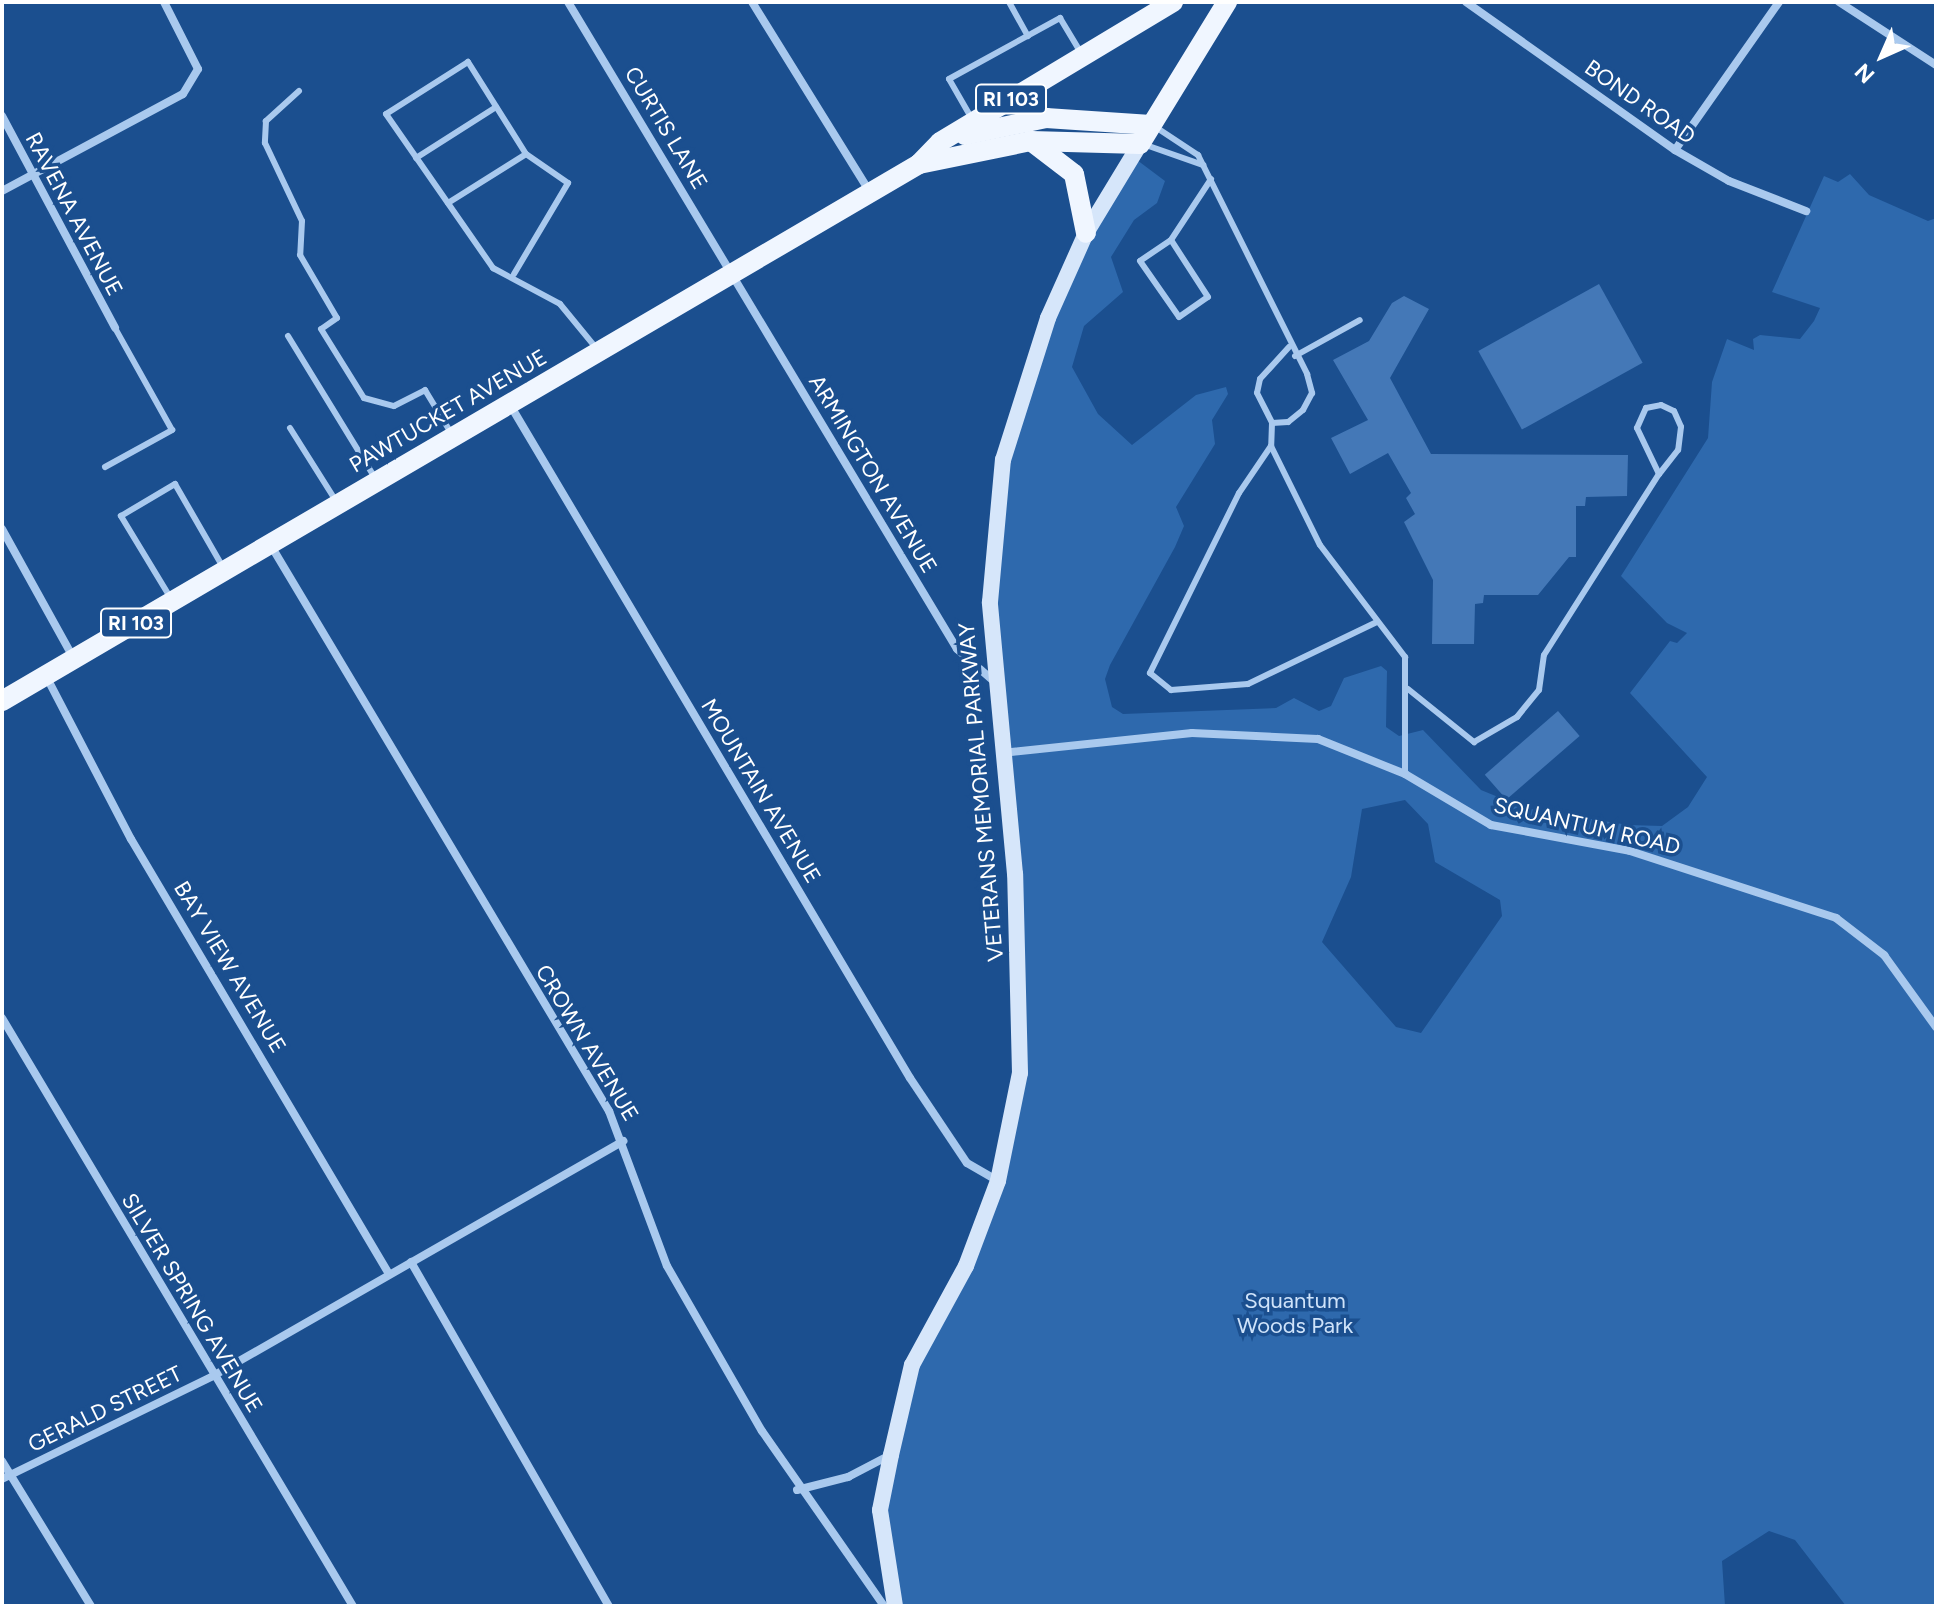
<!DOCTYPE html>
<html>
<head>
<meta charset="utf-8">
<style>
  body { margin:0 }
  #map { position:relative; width:1938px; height:1608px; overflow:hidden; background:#1b4f8f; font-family:Figtree,sans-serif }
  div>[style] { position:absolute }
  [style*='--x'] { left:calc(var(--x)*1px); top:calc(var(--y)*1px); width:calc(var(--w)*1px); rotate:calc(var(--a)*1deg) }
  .green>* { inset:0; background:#2e69ad }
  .building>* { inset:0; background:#4478b7; transform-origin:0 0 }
  .lane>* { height:6px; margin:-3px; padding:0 3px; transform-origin:3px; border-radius:3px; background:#a9c9ee }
  .street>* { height:8px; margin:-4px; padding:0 4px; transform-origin:4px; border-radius:4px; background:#a9c9ee }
  .secondary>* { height:16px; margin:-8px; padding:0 8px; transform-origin:8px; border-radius:8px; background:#d6e6fa }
  .primary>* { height:20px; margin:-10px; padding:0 10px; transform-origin:10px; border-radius:10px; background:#f0f6ff }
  span { translate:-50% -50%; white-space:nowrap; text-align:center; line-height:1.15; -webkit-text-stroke:7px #1b4f8f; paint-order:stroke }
  .shield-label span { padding:2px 6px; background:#1b4f8f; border:2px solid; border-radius:6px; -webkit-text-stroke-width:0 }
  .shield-label { font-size:20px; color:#fff; font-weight:700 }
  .street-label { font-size:22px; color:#fff }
  .park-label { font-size:22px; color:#cfe3fa }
  .frame { position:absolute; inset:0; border:4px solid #fff; pointer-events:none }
  .north { position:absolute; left:1842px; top:16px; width:80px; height:80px; -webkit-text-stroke:6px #1b4f8f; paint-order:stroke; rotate:225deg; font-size:22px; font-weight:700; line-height:32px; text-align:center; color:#fff }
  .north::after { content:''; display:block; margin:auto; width:28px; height:36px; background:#fff; clip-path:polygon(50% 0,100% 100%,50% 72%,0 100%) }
</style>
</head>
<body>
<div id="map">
  <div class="green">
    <div style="clip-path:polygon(evenodd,1137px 160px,1165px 181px,1157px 203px,1134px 220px,1111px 257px,1123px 292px,1084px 326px,1072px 367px,1098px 414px,1132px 445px,1196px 395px,1226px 387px,1228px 394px,1212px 420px,1215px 444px,1176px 507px,1184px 526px,1175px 547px,1110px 665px,1105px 679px,1112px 707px,1123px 714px,1276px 708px,1294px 698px,1319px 711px,1331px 706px,1344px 678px,1381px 666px,1387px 671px,1386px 727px,1399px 736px,1423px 730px,1481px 790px,1525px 808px,1628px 825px,1662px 826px,1688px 807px,1707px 777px,1630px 693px,1670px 641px,1677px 643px,1687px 633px,1667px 623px,1621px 576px,1708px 438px,1712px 382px,1727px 339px,1754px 350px,1753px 339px,1760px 335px,1800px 339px,1814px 321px,1820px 308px,1772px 292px,1824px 176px,1838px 182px,1850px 174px,1869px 195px,1928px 221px,1936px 218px,1936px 1606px,1846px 1606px,1795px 1540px,1769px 1531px,1722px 1561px,1725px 1606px,894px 1606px,881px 1545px,890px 1434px,996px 1187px,1020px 1066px,995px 687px,1002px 462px,1072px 266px,1137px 160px,1405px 800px,1428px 824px,1435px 862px,1500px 900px,1502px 916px,1421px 1033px,1396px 1027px,1322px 942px,1351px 877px,1362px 809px,1405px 800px)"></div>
  </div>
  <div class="building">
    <div style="left:1599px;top:284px;width:90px;height:138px;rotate:61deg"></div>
    <div style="clip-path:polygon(1404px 296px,1429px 309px,1390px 378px,1431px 454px,1628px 455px,1627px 496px,1586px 497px,1585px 506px,1576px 506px,1576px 557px,1569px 557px,1538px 595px,1484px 595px,1483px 603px,1475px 604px,1474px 644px,1432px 644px,1433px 580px,1404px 522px,1415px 514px,1406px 498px,1411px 493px,1388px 453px,1350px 474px,1331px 438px,1368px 420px,1333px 360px,1369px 341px,1392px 303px)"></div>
    <div style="left:1558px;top:711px;width:33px;height:97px;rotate:49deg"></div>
  </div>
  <div class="lane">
    <div style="--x:1009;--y:2;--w:39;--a:61"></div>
    <div style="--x:299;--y:91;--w:45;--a:137.7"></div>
    <div style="--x:266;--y:121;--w:22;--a:93"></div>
    <div style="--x:265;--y:143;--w:86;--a:64.6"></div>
    <div style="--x:302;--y:221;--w:34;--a:93"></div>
    <div style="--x:300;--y:255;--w:73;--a:59.6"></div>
    <div style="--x:337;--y:318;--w:19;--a:145"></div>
    <div style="--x:321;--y:329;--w:81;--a:58.1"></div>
    <div style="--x:364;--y:398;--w:31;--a:15"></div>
    <div style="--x:394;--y:406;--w:35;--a:-27"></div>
    <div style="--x:425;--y:390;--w:50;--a:58.8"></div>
    <div style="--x:972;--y:119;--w:46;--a:-119.9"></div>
    <div style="--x:949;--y:79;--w:127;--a:-28.8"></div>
    <div style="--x:1060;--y:18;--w:41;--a:59"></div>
    <div style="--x:1154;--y:126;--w:53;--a:33.4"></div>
    <div style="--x:1198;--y:155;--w:245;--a:63.5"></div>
    <div style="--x:1307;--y:374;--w:20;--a:75"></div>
    <div style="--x:1312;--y:393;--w:19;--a:118"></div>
    <div style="--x:1303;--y:410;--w:19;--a:141"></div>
    <div style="--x:1288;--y:422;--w:16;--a:176"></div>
    <div style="--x:1143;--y:144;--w:64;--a:19.3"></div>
    <div style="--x:416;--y:158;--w:95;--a:-32.5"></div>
    <div style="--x:448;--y:203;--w:92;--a:-32.1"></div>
    <div style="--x:1171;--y:240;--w:37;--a:146"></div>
    <div style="--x:1140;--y:261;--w:68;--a:55.1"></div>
    <div style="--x:1179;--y:317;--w:35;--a:-35"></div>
    <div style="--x:1208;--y:297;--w:68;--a:-123"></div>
    <div style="--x:1171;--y:240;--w:73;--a:-56.7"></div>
    <div style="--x:514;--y:274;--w:106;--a:-59.3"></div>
    <div style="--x:568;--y:183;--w:51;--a:-145.4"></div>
    <div style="--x:526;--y:154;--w:109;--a:-122.2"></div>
    <div style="--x:468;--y:62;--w:97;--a:147.6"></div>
    <div style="--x:386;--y:114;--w:188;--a:55.2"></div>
    <div style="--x:493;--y:268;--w:76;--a:28.2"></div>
    <div style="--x:560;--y:304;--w:58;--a:50.6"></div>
    <div style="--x:288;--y:336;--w:167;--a:58.5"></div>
    <div style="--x:1289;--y:347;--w:43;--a:132.2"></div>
    <div style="--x:1260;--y:379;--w:14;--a:102"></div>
    <div style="--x:1257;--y:393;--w:34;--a:63"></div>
    <div style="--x:1272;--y:423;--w:23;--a:92"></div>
    <div style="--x:1271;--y:446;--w:110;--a:63.7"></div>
    <div style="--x:1320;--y:545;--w:141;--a:52.8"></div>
    <div style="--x:1405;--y:657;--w:117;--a:90"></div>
    <div style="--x:1295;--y:356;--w:74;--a:-29"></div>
    <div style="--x:290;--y:428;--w:86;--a:57.8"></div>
    <div style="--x:1271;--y:446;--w:57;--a:124.2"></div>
    <div style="--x:1239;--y:493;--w:201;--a:116.3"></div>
    <div style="--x:1150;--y:673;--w:27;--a:39"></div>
    <div style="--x:1171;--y:690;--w:77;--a:-4.5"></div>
    <div style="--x:1248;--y:684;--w:143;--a:-25.7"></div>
    <div style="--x:105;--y:467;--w:77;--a:-28.9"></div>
    <div style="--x:172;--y:430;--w:117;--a:-119.2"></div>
    <div style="--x:170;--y:597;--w:95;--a:-121.2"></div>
    <div style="--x:121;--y:516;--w:63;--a:-30.7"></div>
    <div style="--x:175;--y:484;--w:96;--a:60"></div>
    <div style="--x:1408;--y:689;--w:85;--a:38.8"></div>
    <div style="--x:1474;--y:742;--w:50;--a:-30.2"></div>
    <div style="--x:1517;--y:717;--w:35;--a:-51"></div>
    <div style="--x:1539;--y:690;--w:35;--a:-82"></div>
    <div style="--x:1544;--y:655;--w:214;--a:-57.6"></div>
    <div style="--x:1659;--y:474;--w:51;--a:-115.6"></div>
    <div style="--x:1637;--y:428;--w:22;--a:-66"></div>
    <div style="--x:1646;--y:408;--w:15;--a:-11"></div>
    <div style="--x:1661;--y:405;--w:14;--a:25"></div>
    <div style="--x:1674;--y:411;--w:17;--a:66"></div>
    <div style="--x:1681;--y:427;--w:23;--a:97"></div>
    <div style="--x:1678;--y:450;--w:31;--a:128"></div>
  </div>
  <div class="street">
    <div style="--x:568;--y:2;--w:755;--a:58.98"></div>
    <div style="--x:957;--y:649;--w:52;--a:41.1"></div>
    <div style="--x:752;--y:2;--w:222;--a:58.2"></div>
    <div style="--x:1466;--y:2;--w:256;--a:35.3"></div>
    <div style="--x:1675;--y:150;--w:62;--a:29.9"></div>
    <div style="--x:1729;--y:181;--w:83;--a:21.3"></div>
    <div style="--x:1839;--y:2;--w:116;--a:33"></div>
    <div style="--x:2;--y:116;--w:240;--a:61.9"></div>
    <div style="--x:1675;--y:150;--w:181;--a:-54.9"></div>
    <div style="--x:2;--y:191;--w:205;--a:-28.2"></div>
    <div style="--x:183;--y:94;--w:29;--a:-59"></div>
    <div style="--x:198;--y:69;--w:75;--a:-116.9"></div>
    <div style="--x:509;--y:403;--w:785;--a:59.29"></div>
    <div style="--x:910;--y:1078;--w:102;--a:56.2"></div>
    <div style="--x:967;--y:1163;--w:36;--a:30"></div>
    <div style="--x:2;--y:529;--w:149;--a:61"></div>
    <div style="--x:270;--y:544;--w:661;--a:59.13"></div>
    <div style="--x:609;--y:1111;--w:165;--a:69.5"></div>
    <div style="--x:667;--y:1266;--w:190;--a:60.1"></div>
    <div style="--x:762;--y:1431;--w:213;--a:55.1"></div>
    <div style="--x:46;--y:676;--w:184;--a:62.5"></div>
    <div style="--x:131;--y:839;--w:506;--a:59.33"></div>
    <div style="--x:1002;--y:753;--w:191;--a:-6"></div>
    <div style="--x:1192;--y:733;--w:126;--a:2.7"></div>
    <div style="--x:1318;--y:739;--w:94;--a:21.9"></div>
    <div style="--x:1405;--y:774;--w:100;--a:30.7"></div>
    <div style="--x:1491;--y:825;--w:141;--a:10.6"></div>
    <div style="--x:1630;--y:851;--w:217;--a:18"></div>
    <div style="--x:1836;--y:918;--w:61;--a:37.6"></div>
    <div style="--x:1884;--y:955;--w:89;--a:54.2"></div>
    <div style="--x:2;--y:1018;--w:685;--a:59.17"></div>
    <div style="--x:411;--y:1262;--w:397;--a:60.1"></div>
    <div style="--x:2;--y:1461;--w:170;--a:58.5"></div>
    <div style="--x:2;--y:1479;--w:235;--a:-26"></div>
    <div style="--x:213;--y:1376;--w:473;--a:-29.8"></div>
    <div style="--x:797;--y:1490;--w:53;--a:-14.3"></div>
    <div style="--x:848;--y:1477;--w:47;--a:-27.6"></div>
  </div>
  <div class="secondary">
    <div style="--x:895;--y:1606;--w:97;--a:-98.9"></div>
    <div style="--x:880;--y:1510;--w:56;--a:-78.7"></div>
    <div style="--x:891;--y:1455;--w:92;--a:-76.9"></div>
    <div style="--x:912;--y:1365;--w:113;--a:-61.4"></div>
    <div style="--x:966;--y:1266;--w:91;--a:-69.4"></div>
    <div style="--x:998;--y:1181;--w:110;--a:-78.5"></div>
    <div style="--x:1020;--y:1073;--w:199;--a:-91.4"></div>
    <div style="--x:1015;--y:874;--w:273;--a:-95.3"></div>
    <div style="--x:990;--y:602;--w:143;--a:-84.8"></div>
    <div style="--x:1003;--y:460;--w:149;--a:-72.4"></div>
    <div style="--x:1048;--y:318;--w:93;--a:-65.9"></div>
    <div style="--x:1086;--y:233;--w:104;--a:-58.8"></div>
  </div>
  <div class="primary">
    <div style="--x:965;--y:135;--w:83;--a:-11.9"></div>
    <div style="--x:1046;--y:118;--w:105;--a:3.8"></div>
    <div style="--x:1031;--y:141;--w:54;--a:37.5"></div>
    <div style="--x:1074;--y:174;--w:60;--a:78.5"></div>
    <div style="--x:919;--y:164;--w:114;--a:-11.6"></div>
    <div style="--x:1031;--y:141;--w:109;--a:1.6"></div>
    <div style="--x:1140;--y:144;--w:167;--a:-58.5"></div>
    <div style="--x:2;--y:701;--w:1063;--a:-30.35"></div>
    <div style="--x:919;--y:164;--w:30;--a:-46"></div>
    <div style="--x:940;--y:142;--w:272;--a:-31"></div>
  </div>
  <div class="shield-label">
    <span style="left:1011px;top:99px">RI 103</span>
    <span style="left:136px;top:623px">RI 103</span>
  </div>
  <div class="street-label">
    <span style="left:1640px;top:102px;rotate:35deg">BOND ROAD</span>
    <span style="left:666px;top:128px;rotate:59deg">CURTIS LANE</span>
    <span style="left:74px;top:214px;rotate:62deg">RAVENA AVENUE</span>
    <span style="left:448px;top:411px;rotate:-30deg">PAWTUCKET AVENUE</span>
    <span style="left:873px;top:474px;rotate:59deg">ARMINGTON AVENUE</span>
    <span style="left:761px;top:791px;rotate:59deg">MOUNTAIN AVENUE</span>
    <span style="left:981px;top:792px;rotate:-95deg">VETERANS MEMORIAL PARKWAY</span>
    <span style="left:1587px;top:826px;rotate:13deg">SQUANTUM ROAD</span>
    <span style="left:230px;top:967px;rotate:59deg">BAY VIEW AVENUE</span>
    <span style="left:587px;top:1043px;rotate:59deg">CROWN AVENUE</span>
    <span style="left:192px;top:1303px;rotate:59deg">SILVER SPRING AVENUE</span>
    <span style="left:105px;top:1409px;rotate:-26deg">GERALD STREET</span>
  </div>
  <div class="park-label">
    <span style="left:1295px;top:1313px">Squantum<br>Woods Park</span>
  </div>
  <div class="frame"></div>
  <div class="north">N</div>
</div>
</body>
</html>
